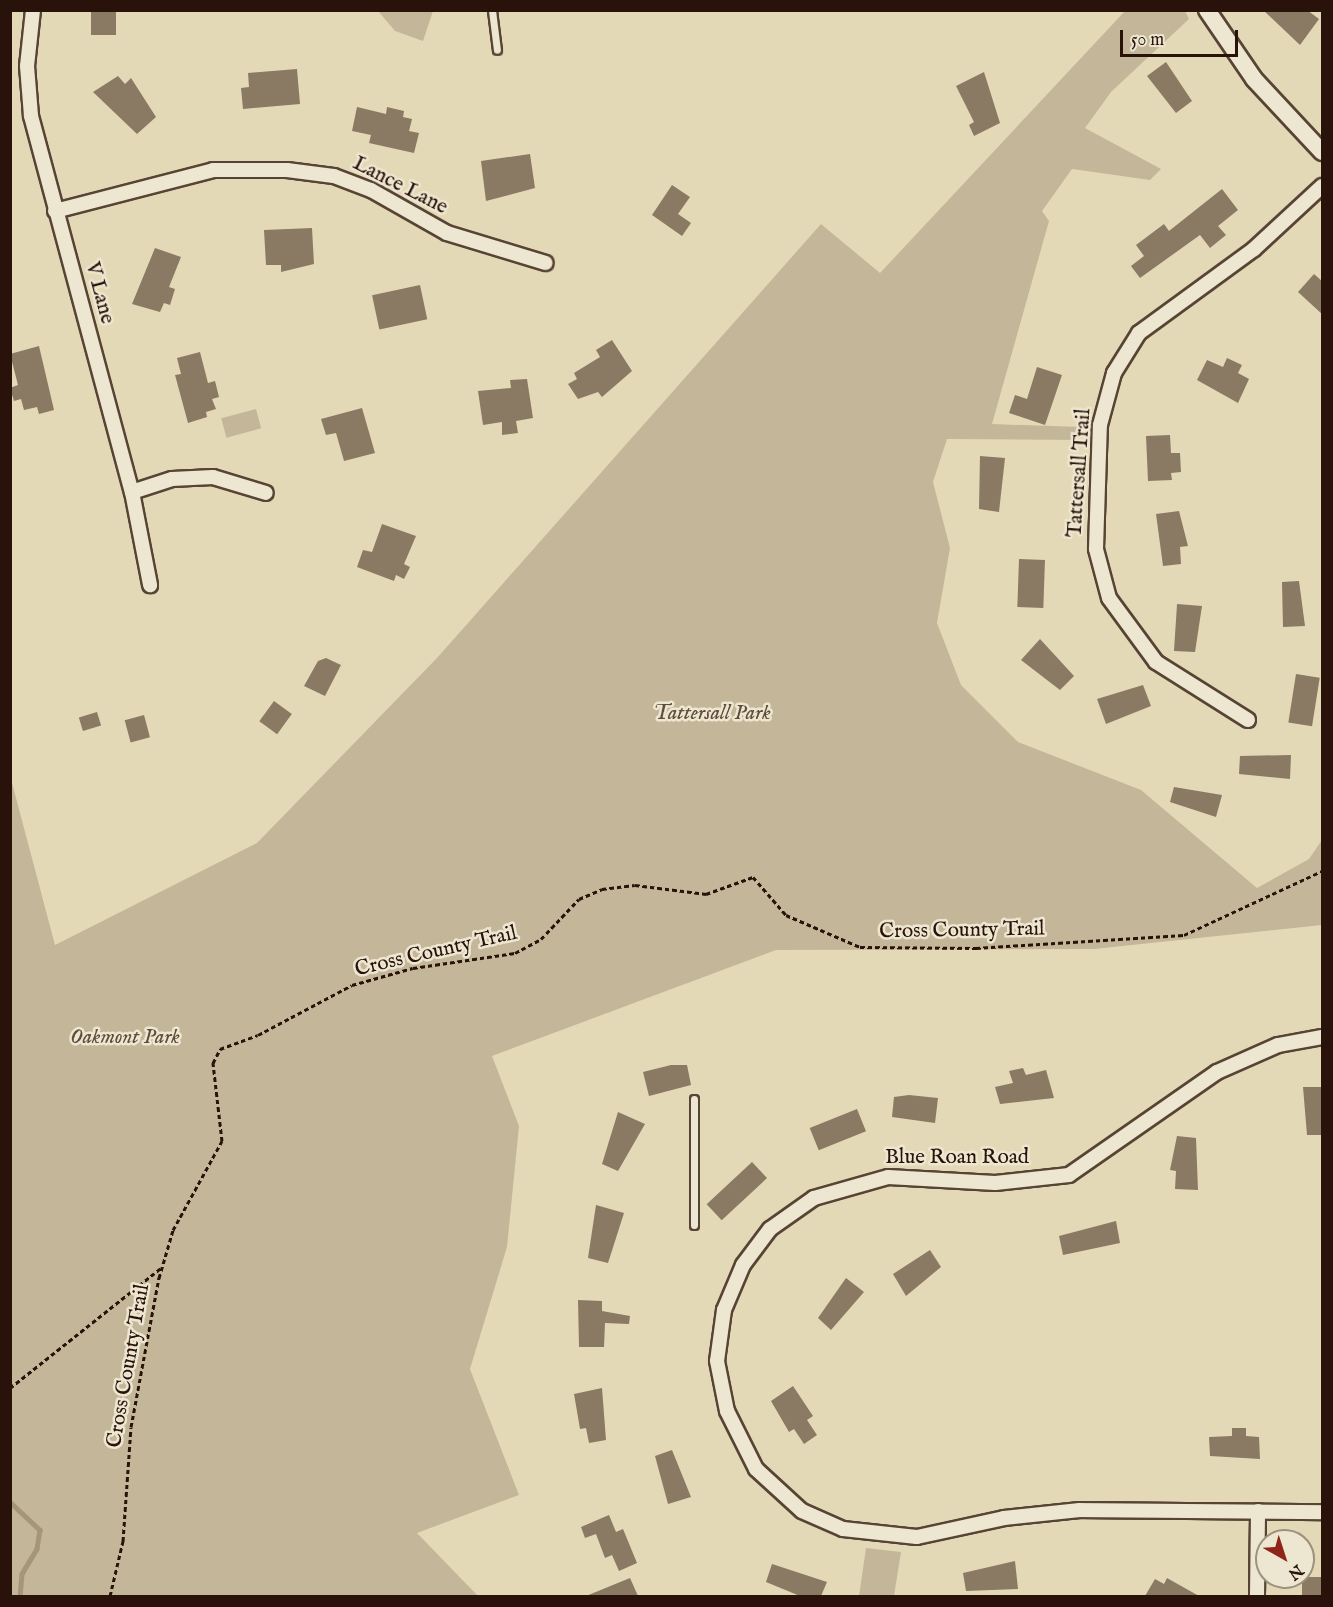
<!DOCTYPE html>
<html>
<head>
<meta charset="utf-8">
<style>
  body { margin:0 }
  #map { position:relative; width:1333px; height:1607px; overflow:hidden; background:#e4d9b7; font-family:"IM FELL English",serif }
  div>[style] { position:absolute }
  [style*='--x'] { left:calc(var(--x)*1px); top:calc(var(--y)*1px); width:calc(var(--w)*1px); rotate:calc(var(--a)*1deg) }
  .green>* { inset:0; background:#c4b799; transform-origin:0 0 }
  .stream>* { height:4.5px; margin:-2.25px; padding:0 2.25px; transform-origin:2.25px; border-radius:2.25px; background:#a4957c }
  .building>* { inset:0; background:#8a7963; transform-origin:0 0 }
  .path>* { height:3px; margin-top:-1.5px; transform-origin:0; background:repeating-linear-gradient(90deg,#281209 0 4.5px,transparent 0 7.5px) }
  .roads { filter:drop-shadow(2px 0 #574434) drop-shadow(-2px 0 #574434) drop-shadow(0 2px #574434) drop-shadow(0 -2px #574434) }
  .service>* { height:7px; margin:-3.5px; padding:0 3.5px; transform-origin:3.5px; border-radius:3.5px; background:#ede6d0 }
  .minor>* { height:14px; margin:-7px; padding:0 7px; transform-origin:7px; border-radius:7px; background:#ede6d0 }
  .tertiary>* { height:16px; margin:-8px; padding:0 8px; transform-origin:8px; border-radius:8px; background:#ede6d0 }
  span { translate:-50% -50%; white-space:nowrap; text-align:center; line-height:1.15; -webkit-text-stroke:5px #ede6d0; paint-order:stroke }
  .street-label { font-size:21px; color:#281209 }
  .park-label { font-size:21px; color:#5f4c3b; font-style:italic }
  .frame { position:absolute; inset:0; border:12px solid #281209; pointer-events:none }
  .north { position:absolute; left:1255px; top:1529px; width:60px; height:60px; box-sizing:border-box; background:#ede6d0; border:2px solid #9e9180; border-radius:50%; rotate:141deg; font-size:16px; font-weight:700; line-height:24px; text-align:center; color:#281209 }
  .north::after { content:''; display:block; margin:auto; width:21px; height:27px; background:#8f2418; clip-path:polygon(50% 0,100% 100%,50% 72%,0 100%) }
  .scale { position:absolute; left:1120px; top:30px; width:118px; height:27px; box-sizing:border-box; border:3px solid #281209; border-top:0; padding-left:8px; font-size:18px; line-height:21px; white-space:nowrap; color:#281209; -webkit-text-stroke:4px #ede6d0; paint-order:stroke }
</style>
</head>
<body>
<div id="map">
  <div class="green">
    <div style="clip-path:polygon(378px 11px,433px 11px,423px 41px,395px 31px)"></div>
    <div style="clip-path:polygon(1125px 11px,1185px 11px,1189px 19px,1111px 92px,1085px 128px,1161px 169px,1150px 180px,1072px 169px,1042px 211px,1049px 221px,992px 424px,1081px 427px,1080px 440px,947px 439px,933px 482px,950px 548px,937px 623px,961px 685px,1018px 742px,1141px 790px,1257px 888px,1309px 859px,1322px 840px,1322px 925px,1094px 949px,776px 950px,492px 1056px,519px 1126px,507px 1247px,470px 1369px,519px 1495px,417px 1533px,478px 1596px,11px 1596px,11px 779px,55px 945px,257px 843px,437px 658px,821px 224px,880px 273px)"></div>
    <div style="left:256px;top:409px;width:20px;height:36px;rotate:75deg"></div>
    <div style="clip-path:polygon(866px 1548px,901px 1552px,894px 1596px,859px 1596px)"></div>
  </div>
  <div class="stream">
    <div style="--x:10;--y:1502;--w:41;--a:43"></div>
    <div style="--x:40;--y:1530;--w:19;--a:99"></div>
    <div style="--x:37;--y:1549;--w:29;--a:121"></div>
    <div style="--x:22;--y:1574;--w:22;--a:95"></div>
  </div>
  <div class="building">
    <div style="left:91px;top:10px;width:25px;height:25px"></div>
    <div style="clip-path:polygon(1263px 10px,1307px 10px,1319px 19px,1300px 45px)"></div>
    <div style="clip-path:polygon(1166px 62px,1192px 101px,1176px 113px,1147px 76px)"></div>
    <div style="clip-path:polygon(297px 69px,300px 104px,243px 109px,241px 88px,249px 87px,248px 73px)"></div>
    <div style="clip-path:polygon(984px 72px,1000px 123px,974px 136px,969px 125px,974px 122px,956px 86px)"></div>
    <div style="clip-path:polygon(118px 76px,125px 84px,131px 78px,156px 117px,137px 134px,93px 92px)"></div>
    <div style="clip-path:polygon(357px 107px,386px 114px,387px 107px,404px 111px,403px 117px,412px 119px,409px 131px,419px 133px,414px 153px,369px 143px,371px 135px,352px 131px)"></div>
    <div style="clip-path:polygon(530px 154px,535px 188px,486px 201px,481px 161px)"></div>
    <div style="clip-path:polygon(672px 185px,690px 197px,678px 214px,691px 223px,682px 236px,652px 215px)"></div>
    <div style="clip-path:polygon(1222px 189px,1238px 210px,1218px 226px,1226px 235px,1210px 248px,1200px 235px,1140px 278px,1131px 266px,1144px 256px,1136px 245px,1164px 224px,1169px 231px)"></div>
    <div style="clip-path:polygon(312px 228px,314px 264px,281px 272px,281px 265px,266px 265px,264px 230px)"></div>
    <div style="clip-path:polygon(155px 248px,181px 257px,169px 287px,175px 289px,170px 305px,164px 303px,160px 312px,132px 304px)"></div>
    <div style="clip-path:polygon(1314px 274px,1323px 282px,1323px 315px,1298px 292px)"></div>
    <div style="left:420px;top:285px;width:35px;height:49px;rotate:78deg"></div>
    <div style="clip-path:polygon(612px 340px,632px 371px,602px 397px,598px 392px,578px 399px,568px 384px,577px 379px,574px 373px,600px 357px,596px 350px)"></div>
    <div style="clip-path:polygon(39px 346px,54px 410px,39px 414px,37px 407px,24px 410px,21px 399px,14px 401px,10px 388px,18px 385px,10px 354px)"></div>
    <div style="clip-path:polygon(200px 352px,208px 383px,215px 381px,219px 397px,212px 399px,216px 409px,206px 412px,207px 417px,188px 423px,175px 375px,181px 374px,177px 358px)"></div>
    <div style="clip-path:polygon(1227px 358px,1242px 365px,1238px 373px,1249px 379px,1238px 403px,1197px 380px,1207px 360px,1223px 367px)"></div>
    <div style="clip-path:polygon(1037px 367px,1062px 375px,1045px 425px,1009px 413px,1015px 395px,1027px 399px)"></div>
    <div style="clip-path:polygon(527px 379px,533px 418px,516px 421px,518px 433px,502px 435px,502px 422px,483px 425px,478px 391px,511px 388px,510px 380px)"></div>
    <div style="clip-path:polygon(362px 408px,375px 453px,344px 461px,336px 433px,326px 435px,321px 419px)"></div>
    <div style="clip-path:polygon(1170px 435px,1171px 453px,1180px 453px,1181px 472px,1171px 473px,1172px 480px,1148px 481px,1146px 436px)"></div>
    <div style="clip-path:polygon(980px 456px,1005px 458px,999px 512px,979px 509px)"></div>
    <div style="clip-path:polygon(1179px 511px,1188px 546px,1180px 547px,1181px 564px,1163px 566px,1156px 514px)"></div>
    <div style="clip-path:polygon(382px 524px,416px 536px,404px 564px,410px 567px,404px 579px,396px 575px,394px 581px,357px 567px,363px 550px,372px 552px)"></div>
    <div style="left:1019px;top:559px;width:26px;height:48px;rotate:2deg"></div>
    <div style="clip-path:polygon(1299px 581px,1305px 626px,1283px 627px,1282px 582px)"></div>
    <div style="clip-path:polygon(1177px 604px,1202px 606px,1195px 652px,1174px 651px)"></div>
    <div style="clip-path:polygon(1040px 639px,1074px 676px,1060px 690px,1021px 660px)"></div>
    <div style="clip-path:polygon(326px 658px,341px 665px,325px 696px,304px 686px,318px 661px)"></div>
    <div style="left:1296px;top:674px;width:24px;height:49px;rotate:9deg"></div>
    <div style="clip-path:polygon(1143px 685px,1151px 706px,1106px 724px,1097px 699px)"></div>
    <div style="left:274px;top:701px;width:22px;height:25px;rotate:36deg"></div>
    <div style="left:97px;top:712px;width:14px;height:19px;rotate:73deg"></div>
    <div style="left:144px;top:715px;width:23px;height:20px;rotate:75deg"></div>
    <div style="clip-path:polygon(1291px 755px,1290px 779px,1239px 774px,1240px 756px)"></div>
    <div style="clip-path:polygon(1174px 787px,1222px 795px,1216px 817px,1170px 802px)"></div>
    <div style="clip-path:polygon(671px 1065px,687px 1065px,691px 1085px,649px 1096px,643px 1072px)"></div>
    <div style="clip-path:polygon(1023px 1068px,1026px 1075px,1046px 1070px,1054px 1098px,1000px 1104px,995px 1087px,1013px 1083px,1009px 1071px)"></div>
    <div style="clip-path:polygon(1303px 1087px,1323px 1087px,1323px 1135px,1307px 1135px)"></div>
    <div style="clip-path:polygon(909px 1095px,938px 1098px,935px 1123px,892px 1117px,894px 1097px)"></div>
    <div style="left:857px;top:1109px;width:24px;height:51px;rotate:68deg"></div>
    <div style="clip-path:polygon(618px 1112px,645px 1124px,618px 1171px,602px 1164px)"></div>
    <div style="clip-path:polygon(1177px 1136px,1196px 1138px,1198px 1190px,1175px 1189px,1176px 1171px,1170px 1170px)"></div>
    <div style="left:752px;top:1162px;width:22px;height:62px;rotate:47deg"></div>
    <div style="clip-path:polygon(596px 1205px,624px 1213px,608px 1263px,588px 1258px)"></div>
    <div style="clip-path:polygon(1116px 1221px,1120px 1243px,1063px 1255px,1059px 1236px)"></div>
    <div style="clip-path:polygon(930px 1250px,941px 1267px,906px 1296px,893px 1274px)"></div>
    <div style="clip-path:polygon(846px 1278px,864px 1292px,831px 1330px,818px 1318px)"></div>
    <div style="clip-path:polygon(578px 1300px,602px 1301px,602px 1311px,630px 1316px,629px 1324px,605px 1323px,604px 1347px,579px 1347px)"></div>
    <div style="clip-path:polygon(793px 1386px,813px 1416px,807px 1420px,817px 1435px,804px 1444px,794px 1429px,789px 1432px,771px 1401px)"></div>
    <div style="clip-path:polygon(602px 1388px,606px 1440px,589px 1443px,586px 1428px,580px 1429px,574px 1394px)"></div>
    <div style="clip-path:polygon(1232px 1428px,1246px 1428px,1246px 1436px,1259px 1437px,1260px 1459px,1210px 1456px,1209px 1437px,1232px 1436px)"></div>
    <div style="clip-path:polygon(672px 1450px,691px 1497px,668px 1504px,655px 1456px)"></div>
    <div style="clip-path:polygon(609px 1515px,616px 1532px,623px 1529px,637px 1563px,619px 1571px,612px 1555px,605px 1558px,596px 1534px,585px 1538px,581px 1527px)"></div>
    <div style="clip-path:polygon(1015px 1561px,1018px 1589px,966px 1591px,963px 1573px)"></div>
    <div style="clip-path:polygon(772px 1564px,827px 1582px,821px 1596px,800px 1596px,766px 1582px)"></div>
    <div style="left:1302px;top:1577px;width:21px;height:19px"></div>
    <div style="clip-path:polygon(630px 1578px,638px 1596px,586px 1596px)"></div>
    <div style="clip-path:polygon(1167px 1578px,1199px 1596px,1145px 1596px,1155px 1579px,1164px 1584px)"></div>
  </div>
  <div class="path">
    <div style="--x:10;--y:1388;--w:193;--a:-38.5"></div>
    <div style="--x:110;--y:1596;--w:57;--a:-76.7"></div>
    <div style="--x:123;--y:1541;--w:114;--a:-86"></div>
    <div style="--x:131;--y:1427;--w:152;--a:-79.4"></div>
    <div style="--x:159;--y:1278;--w:50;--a:-73.7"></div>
    <div style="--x:173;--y:1230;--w:102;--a:-61.2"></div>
    <div style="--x:222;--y:1141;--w:79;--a:-96.6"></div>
    <div style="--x:213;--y:1063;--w:16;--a:-63"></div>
    <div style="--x:220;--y:1049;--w:40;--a:-20.2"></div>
    <div style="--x:258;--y:1035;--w:106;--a:-28"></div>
    <div style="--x:352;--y:985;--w:63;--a:-15.6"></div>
    <div style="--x:413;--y:968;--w:103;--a:-8.4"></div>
    <div style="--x:515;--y:953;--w:30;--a:-28"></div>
    <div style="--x:541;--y:939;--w:55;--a:-46.5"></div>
    <div style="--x:579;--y:899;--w:25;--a:-23"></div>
    <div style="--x:602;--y:889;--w:33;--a:-7"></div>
    <div style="--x:635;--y:885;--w:72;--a:7.2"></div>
    <div style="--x:706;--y:894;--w:50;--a:-19.9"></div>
    <div style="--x:753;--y:877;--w:50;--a:49"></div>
    <div style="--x:786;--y:915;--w:81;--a:23.4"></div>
    <div style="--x:860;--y:947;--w:116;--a:0.5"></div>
    <div style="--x:976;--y:948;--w:208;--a:-3.6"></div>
    <div style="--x:1184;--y:935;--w:152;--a:-24.9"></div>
  </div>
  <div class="roads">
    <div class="service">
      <div style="--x:492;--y:10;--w:40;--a:82.9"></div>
      <div style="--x:694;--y:1099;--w:126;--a:90"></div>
    </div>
    <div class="minor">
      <div style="--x:33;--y:10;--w:56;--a:96.1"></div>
      <div style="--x:27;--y:66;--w:50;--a:85.4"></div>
      <div style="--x:31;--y:116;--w:389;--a:75"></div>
      <div style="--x:132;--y:492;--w:95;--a:79"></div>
      <div style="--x:55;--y:211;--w:163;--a:-14.5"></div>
      <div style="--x:213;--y:170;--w:74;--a:0"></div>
      <div style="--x:287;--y:170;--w:47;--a:7.3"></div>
      <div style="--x:334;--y:176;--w:40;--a:21"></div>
      <div style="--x:371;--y:190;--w:87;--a:29.5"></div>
      <div style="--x:447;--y:233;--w:103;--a:16.9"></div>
      <div style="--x:132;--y:492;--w:42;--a:-18"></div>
      <div style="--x:172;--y:479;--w:41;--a:-2.8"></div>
      <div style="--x:213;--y:477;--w:55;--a:16.8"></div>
      <div style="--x:1248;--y:720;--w:109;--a:-147.8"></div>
      <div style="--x:1156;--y:662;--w:79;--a:-126.3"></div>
      <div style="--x:1109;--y:598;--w:51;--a:-104.9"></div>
      <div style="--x:1096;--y:549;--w:124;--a:-88.2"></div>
      <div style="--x:1100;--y:425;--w:54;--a:-74.9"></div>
      <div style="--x:1114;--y:373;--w:47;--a:-58"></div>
      <div style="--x:1139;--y:333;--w:142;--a:-36.1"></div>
      <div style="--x:1254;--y:249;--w:93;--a:-42.8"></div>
      <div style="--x:1322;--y:1037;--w:45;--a:169.7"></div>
      <div style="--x:1278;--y:1045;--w:67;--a:156.1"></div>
      <div style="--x:1217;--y:1072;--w:180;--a:145.2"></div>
      <div style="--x:1069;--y:1175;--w:74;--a:173.8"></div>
      <div style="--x:995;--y:1183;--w:107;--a:-176.8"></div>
      <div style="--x:888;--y:1177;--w:77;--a:164.2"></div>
      <div style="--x:814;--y:1198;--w:54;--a:144.8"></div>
      <div style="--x:770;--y:1229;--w:45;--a:126.9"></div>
      <div style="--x:743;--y:1265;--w:49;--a:112.9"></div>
      <div style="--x:724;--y:1310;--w:51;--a:97.8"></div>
      <div style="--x:717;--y:1361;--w:51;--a:78.7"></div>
      <div style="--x:727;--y:1411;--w:65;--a:63.4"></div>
      <div style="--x:756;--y:1469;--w:62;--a:42.4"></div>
      <div style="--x:802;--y:1511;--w:45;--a:23.7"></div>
      <div style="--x:843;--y:1529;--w:74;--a:6.2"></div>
      <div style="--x:917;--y:1537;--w:89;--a:-12.3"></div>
      <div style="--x:1004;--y:1518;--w:76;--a:-6"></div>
      <div style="--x:1080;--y:1510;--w:242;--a:0.5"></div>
      <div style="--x:1257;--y:1596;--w:85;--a:-89.3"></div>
    </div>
    <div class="tertiary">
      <div style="--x:1207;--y:10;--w:83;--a:55.7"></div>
      <div style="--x:1254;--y:79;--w:100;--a:47"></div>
    </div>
  </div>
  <div class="street-label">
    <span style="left:400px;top:186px;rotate:27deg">Lance Lane</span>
    <span style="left:99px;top:293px;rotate:75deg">V Lane</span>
    <span style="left:1080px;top:473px;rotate:-86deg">Tattersall Trail</span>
    <span style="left:962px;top:931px;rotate:-1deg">Cross County Trail</span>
    <span style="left:436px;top:952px;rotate:-13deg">Cross County Trail</span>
    <span style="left:957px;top:1158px">Blue Roan Road</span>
    <span style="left:129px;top:1366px;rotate:-80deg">Cross County Trail</span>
  </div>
  <div class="park-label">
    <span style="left:712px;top:714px">Tattersall Park</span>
    <span style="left:125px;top:1038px">Oakmont Park</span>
  </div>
  <div class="frame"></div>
  <div class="north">N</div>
  <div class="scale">50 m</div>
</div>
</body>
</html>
